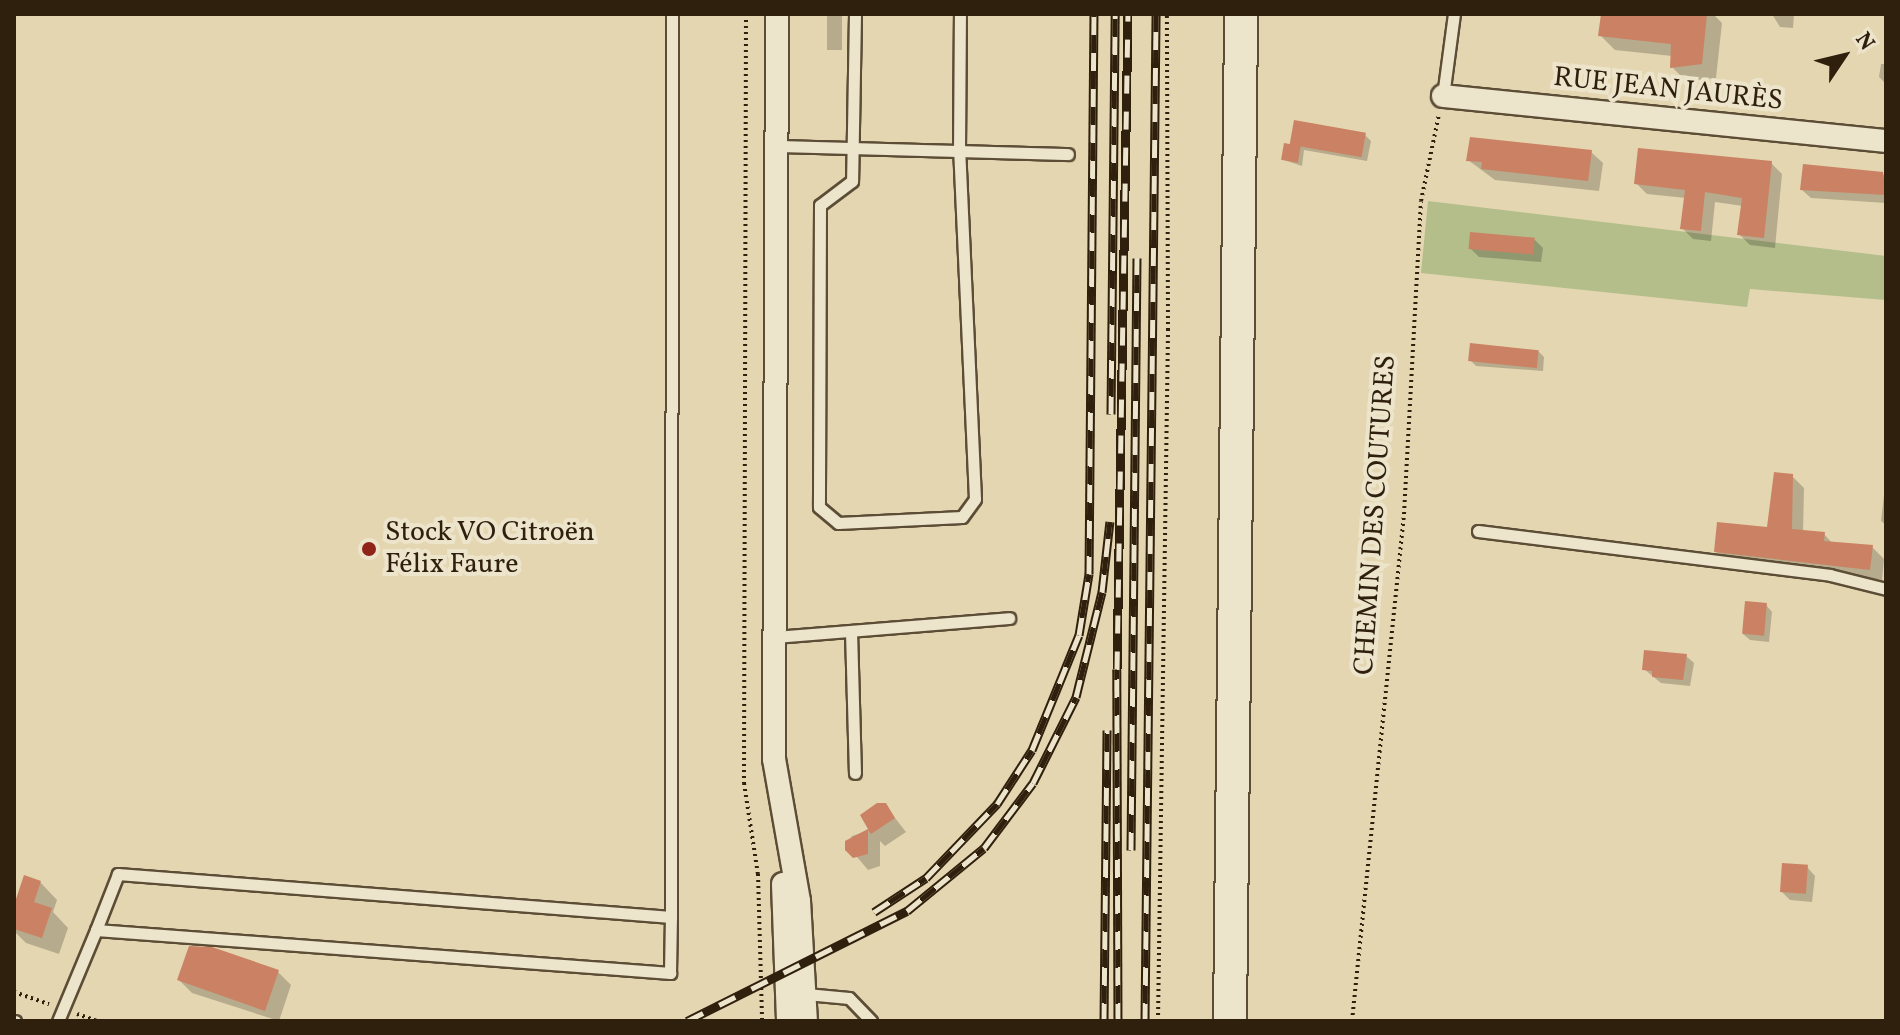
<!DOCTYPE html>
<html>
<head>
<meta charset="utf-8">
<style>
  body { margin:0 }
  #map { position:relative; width:1900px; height:1035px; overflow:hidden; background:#e4d6b0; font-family:Vollkorn,serif }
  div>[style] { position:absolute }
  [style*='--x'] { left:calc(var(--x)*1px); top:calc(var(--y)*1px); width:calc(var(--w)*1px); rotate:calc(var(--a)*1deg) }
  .green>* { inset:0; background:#b4be8b }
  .shadow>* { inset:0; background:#0003; transform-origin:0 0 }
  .building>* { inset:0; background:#ca8164; transform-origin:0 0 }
  .path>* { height:4px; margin-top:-2px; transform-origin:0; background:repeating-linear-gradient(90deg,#2f1f0d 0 2px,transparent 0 6px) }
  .roads { filter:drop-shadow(2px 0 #5c4d36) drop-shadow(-2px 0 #5c4d36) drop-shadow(0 2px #5c4d36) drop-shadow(0 -2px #5c4d36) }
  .service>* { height:11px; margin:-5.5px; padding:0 5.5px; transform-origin:5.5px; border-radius:5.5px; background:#ede4cc }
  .minor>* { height:22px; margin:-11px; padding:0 11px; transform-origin:11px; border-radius:11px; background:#ede4cc }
  .secondary>* { height:32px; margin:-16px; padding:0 16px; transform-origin:16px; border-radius:16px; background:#ede4cc }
  .rail>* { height:9px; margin-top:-4.5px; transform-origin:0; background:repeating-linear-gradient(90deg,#ede4cc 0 18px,#2f1f0d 0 36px); box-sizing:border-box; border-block:2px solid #2f1f0d }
  .dots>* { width:22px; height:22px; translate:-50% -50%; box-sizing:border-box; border:4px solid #ede4cc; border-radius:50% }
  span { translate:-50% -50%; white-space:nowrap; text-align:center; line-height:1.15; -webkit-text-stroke:8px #ede4cc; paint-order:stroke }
  .street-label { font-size:28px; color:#2f1f0d }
  .poi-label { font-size:28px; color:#2f1f0d }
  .left { translate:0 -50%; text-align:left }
  .frame { position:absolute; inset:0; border:16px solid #2f1f0d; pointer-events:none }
  .north { position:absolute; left:1804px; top:16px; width:80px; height:80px; -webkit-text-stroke:6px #ede4cc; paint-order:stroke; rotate:55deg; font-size:22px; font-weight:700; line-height:32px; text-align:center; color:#2f1f0d }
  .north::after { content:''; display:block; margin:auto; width:28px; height:36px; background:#2f1f0d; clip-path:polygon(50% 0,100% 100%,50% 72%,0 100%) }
</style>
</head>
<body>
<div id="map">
  <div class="green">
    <div style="clip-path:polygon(1428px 201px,1886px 256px,1886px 300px,1750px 289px,1747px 307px,1421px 273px)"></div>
  </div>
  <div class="shadow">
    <div style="left:827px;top:14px;width:15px;height:36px"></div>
    <div style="clip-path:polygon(1604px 14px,1713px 14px,1722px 23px,1716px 78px,1686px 81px,1672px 67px,1672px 56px,1615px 50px,1600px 35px)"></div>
    <div style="clip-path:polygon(1772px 14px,1794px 14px,1793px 28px,1780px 27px)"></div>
    <div style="clip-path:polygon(1881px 64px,1886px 64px,1886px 84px,1879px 77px)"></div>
    <div style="clip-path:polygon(1365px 135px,1371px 141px,1367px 161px,1304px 150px,1302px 166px,1284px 160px,1291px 143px)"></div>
    <div style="clip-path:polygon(1591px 152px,1603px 163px,1599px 191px,1495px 180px,1468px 160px)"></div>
    <div style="clip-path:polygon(1771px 163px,1782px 174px,1775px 248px,1750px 245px,1739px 234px,1743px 206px,1715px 202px,1711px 241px,1693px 239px,1682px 228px,1686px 198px,1647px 194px,1636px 183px)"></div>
    <div style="clip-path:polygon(1805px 167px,1886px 175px,1886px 203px,1811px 198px,1802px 190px)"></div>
    <div style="clip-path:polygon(1535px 240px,1543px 248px,1541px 262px,1479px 257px,1470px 248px)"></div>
    <div style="clip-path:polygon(1538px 351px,1544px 357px,1543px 371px,1476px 366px,1470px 360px)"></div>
    <div style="clip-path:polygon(1792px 476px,1804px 488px,1803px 532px,1824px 534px,1833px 544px,1872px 547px,1884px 559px,1882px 580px,1728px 563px,1716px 551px,1768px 529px)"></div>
    <div style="clip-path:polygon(1884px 495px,1886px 496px,1886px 525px,1881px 521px)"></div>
    <div style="clip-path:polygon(1766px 605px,1772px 612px,1769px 642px,1750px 640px,1743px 634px)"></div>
    <div style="clip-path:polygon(1686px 656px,1694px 663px,1690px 686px,1661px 683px,1644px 669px)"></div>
    <div style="clip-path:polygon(885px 805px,906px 832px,885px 846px,880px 841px,880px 866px,868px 870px,847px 845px,852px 836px,870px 830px)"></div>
    <div style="clip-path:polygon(1807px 867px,1815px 876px,1812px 902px,1790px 900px,1781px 891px)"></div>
    <div style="clip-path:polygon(40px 882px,57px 900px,53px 912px,68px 928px,59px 954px,26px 943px,14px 931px,14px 911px)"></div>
    <div style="clip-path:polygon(278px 972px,291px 985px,279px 1021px,192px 993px,179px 980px)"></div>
  </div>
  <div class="building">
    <div style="clip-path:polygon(1601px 14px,1707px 14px,1702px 64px,1670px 68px,1671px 44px,1598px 36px)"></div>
    <div style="left:1294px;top:120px;width:73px;height:25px;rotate:10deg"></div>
    <div style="clip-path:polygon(1470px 137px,1592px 150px,1588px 181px,1481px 169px,1482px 162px,1466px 161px)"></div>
    <div style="left:1284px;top:143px;width:17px;height:17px;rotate:10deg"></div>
    <div style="clip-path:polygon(1638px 148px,1772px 161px,1764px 238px,1737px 235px,1742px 198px,1705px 192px,1701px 231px,1680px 229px,1685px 190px,1634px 184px)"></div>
    <div style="clip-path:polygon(1803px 164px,1883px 172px,1886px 195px,1800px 190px)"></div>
    <div style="left:1470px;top:232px;width:65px;height:17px;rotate:5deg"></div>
    <div style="left:1470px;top:343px;width:69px;height:18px;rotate:6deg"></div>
    <div style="clip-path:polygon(1774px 472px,1793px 474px,1792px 529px,1825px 532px,1824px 541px,1873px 545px,1870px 570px,1714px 552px,1717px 522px,1767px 527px)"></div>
    <div style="left:1745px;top:601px;width:22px;height:33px;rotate:5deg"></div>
    <div style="clip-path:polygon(1644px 650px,1687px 654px,1683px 680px,1652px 677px,1652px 671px,1642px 670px)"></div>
    <div style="clip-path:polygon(877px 803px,886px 803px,895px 818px,871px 834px,868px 830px,868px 854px,853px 858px,845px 850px,845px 841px,868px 829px,860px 815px)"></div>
    <div style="left:1782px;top:863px;width:26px;height:29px;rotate:4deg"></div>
    <div style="clip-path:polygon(24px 875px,41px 881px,34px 902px,52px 908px,42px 938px,14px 929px,14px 905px)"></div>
    <div style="clip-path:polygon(189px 946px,212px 947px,279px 970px,265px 1011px,177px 980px)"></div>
  </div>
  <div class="path">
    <div style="--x:746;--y:14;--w:769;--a:90.15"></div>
    <div style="--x:744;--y:783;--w:92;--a:81.3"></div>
    <div style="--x:758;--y:874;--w:147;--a:88.4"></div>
    <div style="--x:14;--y:992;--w:37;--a:19"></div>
    <div style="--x:77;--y:1014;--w:21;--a:19"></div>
    <div style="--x:1158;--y:1021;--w:691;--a:-89.17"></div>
    <div style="--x:1168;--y:330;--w:316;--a:-90.2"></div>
    <div style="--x:1352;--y:1021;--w:510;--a:-84.14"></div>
    <div style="--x:1404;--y:514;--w:313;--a:-86.9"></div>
    <div style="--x:1421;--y:201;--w:89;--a:-78.3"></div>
  </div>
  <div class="roads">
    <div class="service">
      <div style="--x:855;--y:14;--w:167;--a:91"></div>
      <div style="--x:852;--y:181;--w:40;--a:143"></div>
      <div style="--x:820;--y:205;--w:302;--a:90.2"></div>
      <div style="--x:819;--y:507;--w:25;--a:40"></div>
      <div style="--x:838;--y:523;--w:124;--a:-2.8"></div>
      <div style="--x:962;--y:517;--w:22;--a:-54"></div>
      <div style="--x:975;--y:499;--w:348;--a:-92.6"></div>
      <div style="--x:959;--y:151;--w:137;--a:-89.6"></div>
      <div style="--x:1443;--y:96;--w:83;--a:-82.4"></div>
      <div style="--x:776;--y:146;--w:292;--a:1.6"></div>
      <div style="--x:1478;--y:531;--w:355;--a:7.1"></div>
      <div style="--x:1830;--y:575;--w:58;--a:14"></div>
      <div style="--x:851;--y:631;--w:142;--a:88.4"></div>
      <div style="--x:774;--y:637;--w:236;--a:-4.6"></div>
      <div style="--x:671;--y:917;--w:903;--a:-89.94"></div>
      <div style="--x:806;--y:994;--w:43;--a:5.3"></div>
      <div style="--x:849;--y:998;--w:32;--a:46"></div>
      <div style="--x:14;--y:1021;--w:1;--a:0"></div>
      <div style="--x:58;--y:1021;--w:99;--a:-67.3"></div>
      <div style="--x:96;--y:930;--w:576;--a:4.28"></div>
      <div style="--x:670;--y:973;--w:56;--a:-89"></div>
      <div style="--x:671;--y:917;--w:555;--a:-175.55"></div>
      <div style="--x:118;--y:874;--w:60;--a:111.4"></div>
    </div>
    <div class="minor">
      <div style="--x:777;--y:14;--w:745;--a:90.23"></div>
      <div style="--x:774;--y:759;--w:144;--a:80"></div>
      <div style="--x:799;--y:901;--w:120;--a:86.7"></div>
      <div style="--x:1443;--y:96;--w:445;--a:5.8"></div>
      <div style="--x:783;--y:884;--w:137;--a:87.9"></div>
    </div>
    <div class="secondary">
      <div style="--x:1230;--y:1021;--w:1007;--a:-89.37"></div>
    </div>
  </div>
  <div class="rail">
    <div style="--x:1111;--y:414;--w:400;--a:-89.4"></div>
    <div style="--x:1131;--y:850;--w:592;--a:-89.42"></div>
    <div style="--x:874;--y:912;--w:62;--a:-33.2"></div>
    <div style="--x:926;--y:878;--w:103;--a:-46.2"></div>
    <div style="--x:997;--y:804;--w:64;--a:-57.1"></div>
    <div style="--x:1032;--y:750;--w:124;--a:-67.8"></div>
    <div style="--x:1079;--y:635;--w:62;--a:-80.7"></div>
    <div style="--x:1089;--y:574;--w:560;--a:-89.49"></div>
    <div style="--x:687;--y:1021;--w:246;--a:-26.6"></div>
    <div style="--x:907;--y:911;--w:99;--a:-39.3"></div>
    <div style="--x:984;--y:848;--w:81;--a:-53"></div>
    <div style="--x:1033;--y:783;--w:96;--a:-63.4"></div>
    <div style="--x:1076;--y:697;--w:108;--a:-76.1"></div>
    <div style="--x:1102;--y:592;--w:71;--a:-83.6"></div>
    <div style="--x:1104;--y:1021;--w:291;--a:-89.4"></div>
    <div style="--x:1118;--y:1021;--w:352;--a:-90.2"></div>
    <div style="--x:1117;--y:669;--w:655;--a:-89.04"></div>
    <div style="--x:1145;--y:1021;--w:1007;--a:-89.37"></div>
  </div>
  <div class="dots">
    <div style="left:369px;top:549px;background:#8f2418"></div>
  </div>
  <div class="street-label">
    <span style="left:1668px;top:90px;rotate:6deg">RUE JEAN JAURÈS</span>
    <span style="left:1376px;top:515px;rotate:-86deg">CHEMIN DES COUTURES</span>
  </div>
  <div class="poi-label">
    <span class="left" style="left:385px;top:549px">Stock VO Citroën<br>Félix Faure</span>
  </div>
  <div class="frame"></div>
  <div class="north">N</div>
</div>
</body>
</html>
